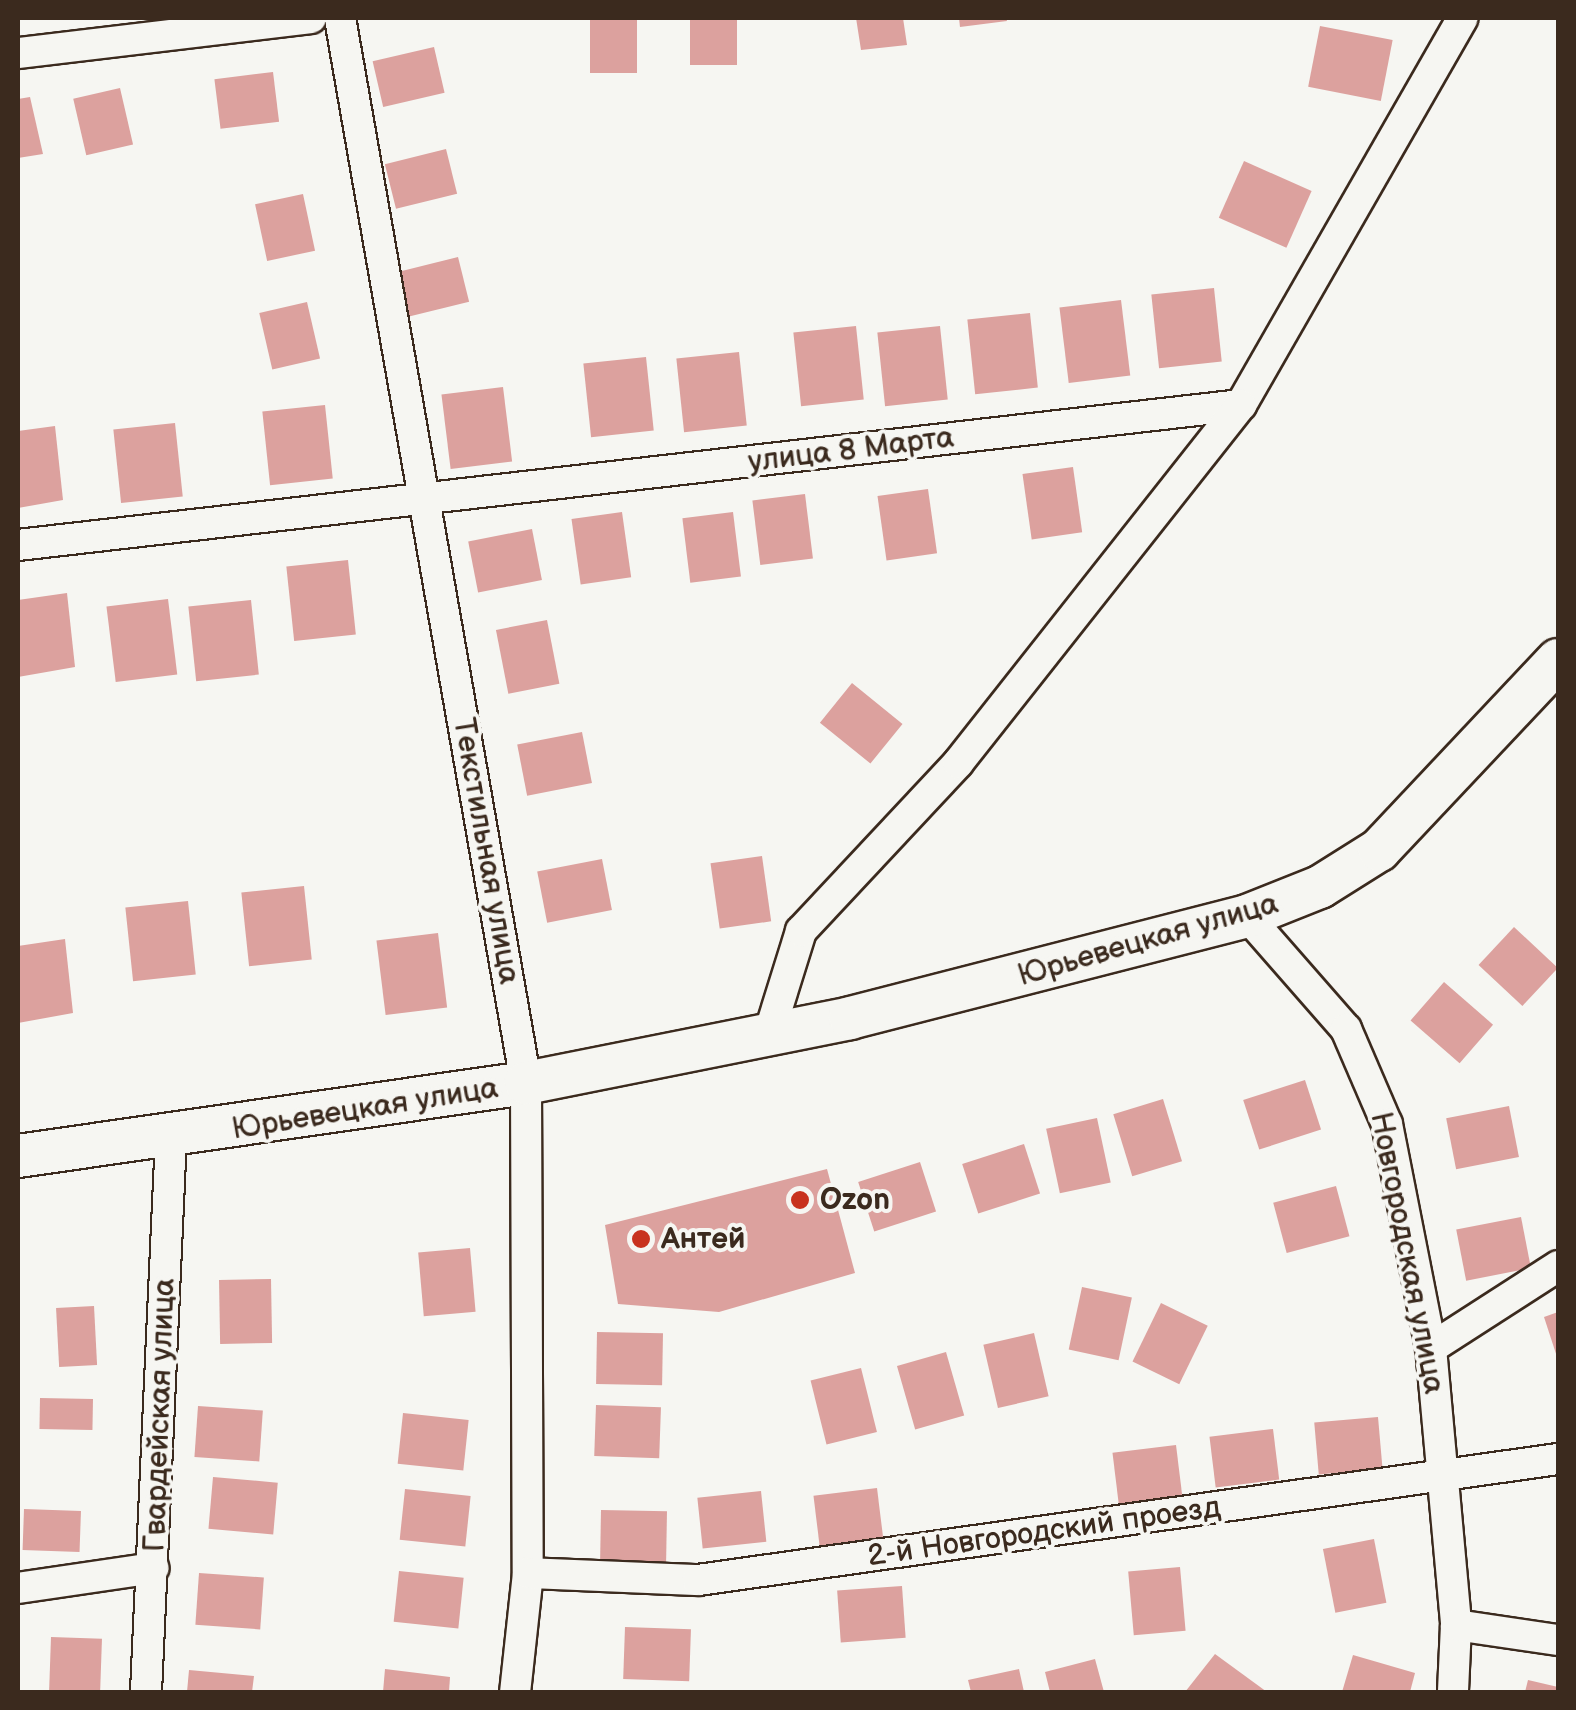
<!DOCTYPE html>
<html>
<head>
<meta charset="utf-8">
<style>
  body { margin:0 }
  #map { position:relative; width:1576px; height:1710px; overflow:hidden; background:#f6f6f2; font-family:"Balsamiq Sans",sans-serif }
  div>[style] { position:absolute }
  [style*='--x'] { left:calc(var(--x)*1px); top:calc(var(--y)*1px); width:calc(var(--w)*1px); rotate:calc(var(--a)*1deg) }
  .building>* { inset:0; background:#dca19e; transform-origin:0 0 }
  .roads { filter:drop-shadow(2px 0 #3b2a1e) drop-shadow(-2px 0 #3b2a1e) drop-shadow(0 2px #3b2a1e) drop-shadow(0 -2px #3b2a1e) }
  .street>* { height:30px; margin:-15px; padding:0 15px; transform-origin:15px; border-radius:15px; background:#f6f6f2 }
  .secondary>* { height:42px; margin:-21px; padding:0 21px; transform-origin:21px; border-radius:21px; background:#f6f6f2 }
  .dots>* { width:28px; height:28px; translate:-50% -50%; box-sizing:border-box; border:5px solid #f6f6f2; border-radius:50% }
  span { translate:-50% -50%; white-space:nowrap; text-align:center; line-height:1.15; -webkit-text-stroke:8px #f6f6f2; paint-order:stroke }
  .street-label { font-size:30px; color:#3b2a1e }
  .poi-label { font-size:30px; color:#3b2a1e; font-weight:700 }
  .left { translate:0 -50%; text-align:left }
  .frame { position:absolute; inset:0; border:20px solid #3b2a1e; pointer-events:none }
</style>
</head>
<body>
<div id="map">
  <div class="building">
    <div style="left:590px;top:18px;width:47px;height:55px"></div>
    <div style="left:690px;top:18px;width:47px;height:47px"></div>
    <div style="clip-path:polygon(856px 18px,903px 18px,907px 45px,861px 50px)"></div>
    <div style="clip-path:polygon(959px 18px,1006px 18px,1007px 21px,960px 27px)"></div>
    <div style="left:1320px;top:26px;width:74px;height:62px;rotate:11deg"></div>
    <div style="left:434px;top:47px;width:47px;height:63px;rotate:77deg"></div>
    <div style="left:273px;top:72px;width:50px;height:59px;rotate:83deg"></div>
    <div style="left:120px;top:88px;width:58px;height:48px;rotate:77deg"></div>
    <div style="clip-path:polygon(30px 97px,43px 154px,18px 158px,18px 99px)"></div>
    <div style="left:446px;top:149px;width:46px;height:63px;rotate:76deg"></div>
    <div style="left:1244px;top:161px;width:74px;height:62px;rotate:24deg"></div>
    <div style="left:303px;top:194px;width:58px;height:49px;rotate:78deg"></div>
    <div style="left:458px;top:257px;width:46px;height:64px;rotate:76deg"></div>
    <div style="left:1214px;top:288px;width:74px;height:63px;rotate:84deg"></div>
    <div style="left:1121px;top:300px;width:76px;height:62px;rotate:83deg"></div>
    <div style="left:307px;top:302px;width:58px;height:49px;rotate:77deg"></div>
    <div style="left:1030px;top:313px;width:75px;height:63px;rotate:84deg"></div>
    <div style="left:856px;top:326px;width:74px;height:63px;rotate:84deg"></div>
    <div style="left:940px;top:326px;width:74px;height:63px;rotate:84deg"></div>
    <div style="left:739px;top:352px;width:74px;height:63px;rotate:84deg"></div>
    <div style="left:646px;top:357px;width:74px;height:63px;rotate:84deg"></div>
    <div style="left:503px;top:387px;width:75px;height:62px;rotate:83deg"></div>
    <div style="left:325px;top:405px;width:74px;height:63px;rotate:84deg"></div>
    <div style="left:175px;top:423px;width:74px;height:62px;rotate:84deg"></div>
    <div style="clip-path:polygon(55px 426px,63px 500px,18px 508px,18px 431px)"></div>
    <div style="left:1073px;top:467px;width:66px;height:51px;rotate:82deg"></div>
    <div style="left:928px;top:489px;width:65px;height:51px;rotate:82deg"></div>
    <div style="left:805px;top:494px;width:65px;height:53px;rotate:83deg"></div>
    <div style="left:622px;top:512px;width:66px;height:51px;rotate:82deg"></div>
    <div style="left:733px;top:512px;width:65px;height:51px;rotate:83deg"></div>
    <div style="left:532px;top:529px;width:52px;height:65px;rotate:79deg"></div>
    <div style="left:348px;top:560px;width:75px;height:62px;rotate:84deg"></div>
    <div style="clip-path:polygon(67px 593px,75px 667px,18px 677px,18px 600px)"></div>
    <div style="left:168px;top:599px;width:76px;height:62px;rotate:83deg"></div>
    <div style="left:251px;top:600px;width:75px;height:63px;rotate:84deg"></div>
    <div style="left:547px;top:620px;width:65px;height:52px;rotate:79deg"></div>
    <div style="left:852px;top:683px;width:65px;height:51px;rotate:39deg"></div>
    <div style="left:582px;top:732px;width:52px;height:66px;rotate:79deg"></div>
    <div style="left:762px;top:856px;width:66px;height:52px;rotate:82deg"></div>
    <div style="left:602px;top:859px;width:52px;height:66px;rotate:79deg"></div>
    <div style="left:304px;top:886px;width:74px;height:63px;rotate:84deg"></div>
    <div style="left:188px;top:901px;width:74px;height:63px;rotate:84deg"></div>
    <div style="left:1514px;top:927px;width:60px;height:52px;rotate:43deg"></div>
    <div style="left:438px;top:933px;width:75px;height:62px;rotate:83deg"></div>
    <div style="clip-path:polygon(65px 939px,73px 1013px,18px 1023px,18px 946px)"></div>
    <div style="left:1444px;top:982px;width:65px;height:51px;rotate:41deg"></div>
    <div style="left:1305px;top:1080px;width:52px;height:65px;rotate:72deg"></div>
    <div style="left:1163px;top:1099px;width:65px;height:52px;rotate:73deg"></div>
    <div style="left:1509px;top:1106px;width:52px;height:64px;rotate:79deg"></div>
    <div style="left:1097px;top:1118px;width:66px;height:52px;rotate:78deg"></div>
    <div style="left:1024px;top:1144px;width:52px;height:65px;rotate:72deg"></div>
    <div style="left:920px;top:1162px;width:52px;height:65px;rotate:72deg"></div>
    <div style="clip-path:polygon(827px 1169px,855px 1273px,719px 1312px,618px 1304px,605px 1225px)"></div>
    <div style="left:1336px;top:1186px;width:52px;height:65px;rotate:75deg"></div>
    <div style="left:1521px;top:1217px;width:52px;height:66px;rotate:79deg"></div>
    <div style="left:470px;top:1248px;width:64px;height:52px;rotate:85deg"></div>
    <div style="left:271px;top:1279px;width:64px;height:52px;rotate:89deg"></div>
    <div style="left:1082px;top:1287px;width:51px;height:64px;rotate:12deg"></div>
    <div style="left:1161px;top:1303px;width:52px;height:65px;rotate:26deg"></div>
    <div style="left:94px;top:1306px;width:59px;height:38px;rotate:87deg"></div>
    <div style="clip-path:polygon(1558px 1312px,1558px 1360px,1544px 1317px)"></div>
    <div style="left:597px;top:1332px;width:66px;height:52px;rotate:1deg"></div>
    <div style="left:1034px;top:1333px;width:65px;height:52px;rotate:77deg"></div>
    <div style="left:946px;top:1352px;width:66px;height:51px;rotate:74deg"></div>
    <div style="left:861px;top:1368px;width:66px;height:52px;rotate:76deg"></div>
    <div style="left:40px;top:1398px;width:53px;height:31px;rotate:1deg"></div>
    <div style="left:596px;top:1405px;width:65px;height:51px;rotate:2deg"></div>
    <div style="left:198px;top:1406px;width:65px;height:51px;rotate:4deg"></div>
    <div style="left:403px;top:1413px;width:66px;height:51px;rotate:6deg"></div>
    <div style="left:1378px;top:1417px;width:52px;height:64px;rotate:85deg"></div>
    <div style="left:1273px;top:1429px;width:51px;height:64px;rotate:83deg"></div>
    <div style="left:1176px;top:1445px;width:52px;height:64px;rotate:83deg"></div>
    <div style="left:213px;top:1477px;width:65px;height:52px;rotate:5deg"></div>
    <div style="left:877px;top:1488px;width:51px;height:64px;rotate:83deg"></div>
    <div style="left:405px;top:1489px;width:66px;height:51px;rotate:6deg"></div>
    <div style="left:761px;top:1491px;width:51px;height:64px;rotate:84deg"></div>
    <div style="left:24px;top:1509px;width:57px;height:41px;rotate:2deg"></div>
    <div style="left:601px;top:1510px;width:66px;height:51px;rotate:1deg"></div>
    <div style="left:1374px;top:1539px;width:65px;height:52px;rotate:79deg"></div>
    <div style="left:1180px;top:1567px;width:64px;height:52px;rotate:85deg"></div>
    <div style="left:399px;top:1571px;width:65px;height:51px;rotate:6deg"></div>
    <div style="left:199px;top:1573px;width:65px;height:52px;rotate:4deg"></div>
    <div style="left:902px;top:1586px;width:52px;height:65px;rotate:86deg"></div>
    <div style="left:625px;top:1627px;width:66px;height:52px;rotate:2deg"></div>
    <div style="left:51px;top:1637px;width:51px;height:55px;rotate:2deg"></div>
    <div style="clip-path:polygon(1215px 1654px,1267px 1692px,1185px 1692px)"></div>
    <div style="clip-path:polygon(1353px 1655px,1415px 1673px,1410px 1692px,1342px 1692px)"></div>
    <div style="clip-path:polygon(1095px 1659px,1104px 1692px,1050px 1692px,1045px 1672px)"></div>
    <div style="clip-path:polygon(385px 1669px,450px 1677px,449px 1692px,383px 1692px)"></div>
    <div style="clip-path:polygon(1019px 1669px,1024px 1692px,971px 1692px,968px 1680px)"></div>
    <div style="clip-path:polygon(189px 1670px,254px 1676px,252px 1692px,187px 1692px)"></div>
    <div style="clip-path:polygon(1528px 1680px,1558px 1687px,1558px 1692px,1525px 1692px)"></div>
  </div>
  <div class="roads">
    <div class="street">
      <div style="--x:340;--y:18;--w:1081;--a:80.09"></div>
      <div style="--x:526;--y:1083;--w:490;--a:89.8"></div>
      <div style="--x:528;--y:1573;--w:120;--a:96.2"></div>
      <div style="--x:18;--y:53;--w:295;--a:-6.8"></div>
      <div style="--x:18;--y:545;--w:1231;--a:-6.53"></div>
      <div style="--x:1241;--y:405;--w:446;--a:-60.2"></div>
      <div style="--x:1247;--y:916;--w:150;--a:48.8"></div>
      <div style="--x:1346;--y:1029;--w:103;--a:66.7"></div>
      <div style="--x:1387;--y:1124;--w:228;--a:78.9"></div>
      <div style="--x:1431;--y:1348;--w:278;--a:84.8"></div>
      <div style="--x:1456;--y:1625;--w:67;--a:92.6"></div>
      <div style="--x:769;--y:1034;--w:108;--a:-72.7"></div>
      <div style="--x:801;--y:931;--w:230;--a:-46.9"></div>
      <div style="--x:958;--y:763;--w:456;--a:-51.7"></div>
      <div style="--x:1431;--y:1348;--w:151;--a:-32.8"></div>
      <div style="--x:528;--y:1573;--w:170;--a:2.4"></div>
      <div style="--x:698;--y:1580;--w:868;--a:-8.01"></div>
      <div style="--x:18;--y:1588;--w:137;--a:-8.4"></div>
      <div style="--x:1456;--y:1625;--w:103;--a:8.4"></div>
      <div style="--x:146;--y:1692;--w:555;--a:-87.42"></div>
    </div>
    <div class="secondary">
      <div style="--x:18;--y:1156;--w:513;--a:-8.18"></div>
      <div style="--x:526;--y:1083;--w:330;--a:-11.3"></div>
      <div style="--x:850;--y:1018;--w:410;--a:-14.4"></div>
      <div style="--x:1247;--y:916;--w:79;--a:-21.7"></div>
      <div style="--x:1320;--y:887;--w:70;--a:-32.1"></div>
      <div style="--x:1379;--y:850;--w:261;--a:-46.7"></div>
    </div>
  </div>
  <div class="dots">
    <div style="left:800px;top:1200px;background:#c8321e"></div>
    <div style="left:641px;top:1239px;background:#c8321e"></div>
  </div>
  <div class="street-label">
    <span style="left:851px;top:450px;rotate:-7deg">улица 8 Марта</span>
    <span style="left:486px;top:851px;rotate:80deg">Текстильная улица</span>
    <span style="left:1148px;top:940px;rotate:-16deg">Юрьевецкая улица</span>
    <span style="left:365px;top:1109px;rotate:-9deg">Юрьевецкая улица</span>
    <span style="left:1407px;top:1253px;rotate:79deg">Новгородская улица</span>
    <span style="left:160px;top:1415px;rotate:-88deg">Гвардейская улица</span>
    <span style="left:1044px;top:1532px;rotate:-8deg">2-й Новгородский проезд</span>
  </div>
  <div class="poi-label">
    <span class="left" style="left:820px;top:1200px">Ozon</span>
    <span class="left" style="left:661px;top:1239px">Антей</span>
  </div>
  <div class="frame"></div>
</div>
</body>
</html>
